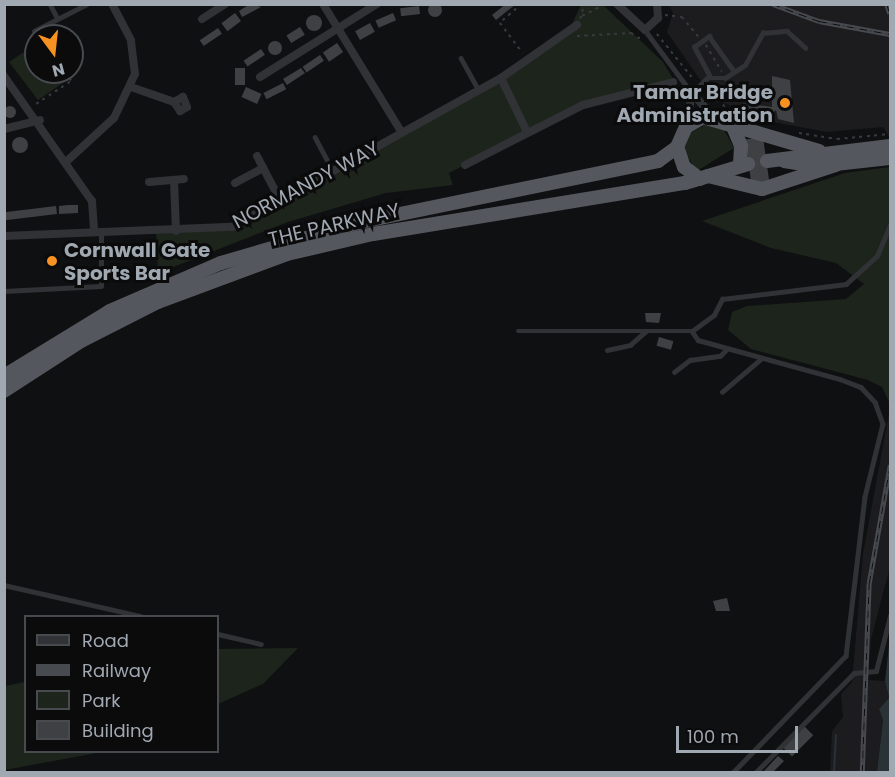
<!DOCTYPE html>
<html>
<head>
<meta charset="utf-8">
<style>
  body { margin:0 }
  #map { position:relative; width:895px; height:777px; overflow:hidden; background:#0f1011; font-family:Poppins,sans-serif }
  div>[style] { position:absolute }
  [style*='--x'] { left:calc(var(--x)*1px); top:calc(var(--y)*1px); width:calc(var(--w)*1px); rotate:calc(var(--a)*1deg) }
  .built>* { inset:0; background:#1c1c1e }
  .green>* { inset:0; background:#1c241c }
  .water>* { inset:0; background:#283237 }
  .stream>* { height:2px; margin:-1px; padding:0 1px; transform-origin:1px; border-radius:1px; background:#283237 }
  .building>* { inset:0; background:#3e4044; transform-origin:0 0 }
  .round { border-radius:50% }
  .path>* { height:1.5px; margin-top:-0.75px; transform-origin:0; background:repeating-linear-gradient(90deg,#36393d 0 3px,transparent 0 7.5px) }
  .service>* { height:4.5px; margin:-2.25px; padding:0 2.25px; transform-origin:2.25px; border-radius:2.25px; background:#303236 }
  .minor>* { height:8px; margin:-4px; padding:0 4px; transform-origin:4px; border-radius:4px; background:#303236 }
  .trunk>* { height:14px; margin:-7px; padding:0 7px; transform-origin:7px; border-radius:7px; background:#54585e }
  .rail>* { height:4.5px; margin-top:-2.25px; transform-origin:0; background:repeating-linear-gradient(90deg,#0b0b0c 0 7px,#474a4f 0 14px); box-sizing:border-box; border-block:2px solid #474a4f }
  .dots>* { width:16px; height:16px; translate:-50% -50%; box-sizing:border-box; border:3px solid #0b0b0c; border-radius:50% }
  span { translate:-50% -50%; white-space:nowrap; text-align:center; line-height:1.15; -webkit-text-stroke:6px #0b0b0c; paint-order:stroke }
  .poi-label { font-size:20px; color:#a0a8b2; font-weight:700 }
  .right { translate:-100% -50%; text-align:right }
  .left { translate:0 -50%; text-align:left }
  .street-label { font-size:20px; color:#a0a8b2 }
  .frame { position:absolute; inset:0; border:6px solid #a0a8b2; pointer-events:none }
  .legend { position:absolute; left:24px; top:615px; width:195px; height:138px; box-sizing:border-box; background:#0b0b0c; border:2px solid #474a4e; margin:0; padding:8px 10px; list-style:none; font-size:18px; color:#a0a8b2 }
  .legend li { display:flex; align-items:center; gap:12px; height:30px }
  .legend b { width:30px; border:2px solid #474a4e }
  .north { position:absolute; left:24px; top:24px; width:60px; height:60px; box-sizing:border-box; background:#0b0b0c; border:2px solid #474a4e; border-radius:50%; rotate:165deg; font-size:16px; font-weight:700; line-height:24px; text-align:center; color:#a0a8b2 }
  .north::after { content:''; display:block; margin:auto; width:21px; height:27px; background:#f79122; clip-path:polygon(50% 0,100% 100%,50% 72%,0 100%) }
  .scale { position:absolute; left:676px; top:726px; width:122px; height:27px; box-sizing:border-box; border:3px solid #a0a8b2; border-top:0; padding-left:8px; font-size:18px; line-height:21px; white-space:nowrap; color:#a0a8b2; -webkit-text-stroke:4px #0b0b0c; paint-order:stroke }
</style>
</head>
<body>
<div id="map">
  <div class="built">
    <div style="clip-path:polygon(669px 5px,890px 5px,890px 138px,883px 127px,827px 132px,778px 123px,724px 103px,708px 91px,667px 32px,673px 13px)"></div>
    <div style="clip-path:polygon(890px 408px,890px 567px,871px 639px,868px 680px,885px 681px,889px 698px,879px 709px,883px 720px,877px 772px,830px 772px,832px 731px,843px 717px,841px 694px,852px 682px,863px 554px)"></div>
  </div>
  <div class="green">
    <div style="clip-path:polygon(581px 5px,603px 5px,663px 62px,675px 82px,568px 112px,449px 173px,453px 185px,386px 193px,288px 222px,158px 273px,156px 232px,232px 227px,501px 78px,571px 26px)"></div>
    <div style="clip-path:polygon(36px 44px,36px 72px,61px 72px,67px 80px,38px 100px,9px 62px)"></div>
    <div style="clip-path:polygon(708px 123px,723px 128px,734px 148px,697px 171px,683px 150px,687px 135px)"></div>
    <div style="clip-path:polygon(890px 167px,890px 404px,882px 387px,868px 380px,751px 349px,728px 330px,732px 312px,747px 306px,846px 299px,864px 284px,836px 263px,771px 248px,702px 221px,845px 173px)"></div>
    <div style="clip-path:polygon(298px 648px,263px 684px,218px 704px,218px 649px)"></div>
    <div style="clip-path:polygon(25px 682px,26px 752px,102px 752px,5px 770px,5px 686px)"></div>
  </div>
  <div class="water">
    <div style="clip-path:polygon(890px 636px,890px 772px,877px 772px,883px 720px,879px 709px,889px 698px,885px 681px)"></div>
  </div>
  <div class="stream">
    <div style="--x:834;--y:772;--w:37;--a:-87"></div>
  </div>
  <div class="building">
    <div class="round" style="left:428px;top:3px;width:14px;height:14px"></div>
    <div style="clip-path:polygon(250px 4px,261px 7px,242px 17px,239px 11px)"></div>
    <div style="clip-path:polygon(506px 4px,516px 4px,496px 20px,492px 15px)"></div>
    <div style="left:419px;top:6px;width:8px;height:19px;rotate:83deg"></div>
    <div style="left:235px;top:13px;width:10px;height:17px;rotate:53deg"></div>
    <div style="left:393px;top:13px;width:8px;height:19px;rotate:67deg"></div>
    <div class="round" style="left:306px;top:15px;width:16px;height:16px"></div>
    <div style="left:370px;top:23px;width:10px;height:17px;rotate:61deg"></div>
    <div style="left:300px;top:27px;width:9px;height:16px;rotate:58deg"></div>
    <div style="left:218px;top:28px;width:7px;height:22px;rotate:56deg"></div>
    <div class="round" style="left:268px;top:41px;width:14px;height:14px"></div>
    <div style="left:337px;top:43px;width:11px;height:17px;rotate:56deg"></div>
    <div style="left:261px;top:49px;width:7px;height:21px;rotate:56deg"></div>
    <div style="left:320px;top:55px;width:7px;height:21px;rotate:56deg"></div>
    <div style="left:235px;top:68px;width:10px;height:17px"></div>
    <div style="clip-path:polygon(301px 68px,305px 73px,287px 85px,283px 79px)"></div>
    <div style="clip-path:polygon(772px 76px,790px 80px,794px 123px,778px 119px,776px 110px,767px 120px,741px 110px,743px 103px,772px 107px)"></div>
    <div style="left:283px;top:83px;width:7px;height:22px;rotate:63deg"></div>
    <div style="left:246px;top:87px;width:17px;height:11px;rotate:24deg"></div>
    <div class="round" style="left:4px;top:106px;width:12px;height:12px"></div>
    <div style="left:763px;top:137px;width:49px;height:18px;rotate:82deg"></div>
    <div class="round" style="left:12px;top:137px;width:16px;height:16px"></div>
    <div style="clip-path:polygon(68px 205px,78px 205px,78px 213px,59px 214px,59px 206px)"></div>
    <div style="left:56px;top:206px;width:8px;height:52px;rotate:83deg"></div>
    <div style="clip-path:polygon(645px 313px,661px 313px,659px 323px,646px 322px)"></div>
    <div style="left:659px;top:337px;width:15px;height:9px;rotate:16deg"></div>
    <div style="clip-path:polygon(727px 598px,730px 611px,716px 611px,713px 601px)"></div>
    <div style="left:804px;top:726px;width:13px;height:30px;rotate:45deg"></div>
    <div style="clip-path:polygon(778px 756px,784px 761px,773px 772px,763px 772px)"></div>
  </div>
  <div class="path">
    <div style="--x:522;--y:4;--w:29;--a:139"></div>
    <div style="--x:500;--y:23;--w:38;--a:53"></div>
    <div style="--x:665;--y:15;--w:17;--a:7"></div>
    <div style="--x:682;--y:17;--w:26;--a:50"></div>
    <div style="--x:582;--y:16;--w:27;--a:-27"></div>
    <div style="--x:580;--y:19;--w:16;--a:-75"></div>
    <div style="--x:657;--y:34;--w:60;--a:51"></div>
    <div style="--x:577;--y:36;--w:54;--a:-3.2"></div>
    <div style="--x:631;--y:33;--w:15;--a:32"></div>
    <div style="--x:706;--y:45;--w:31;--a:59"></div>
    <div style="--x:704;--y:92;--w:34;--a:34"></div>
    <div style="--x:36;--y:104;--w:42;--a:-33.3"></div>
    <div style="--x:71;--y:81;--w:11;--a:-124"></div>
    <div style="--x:739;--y:114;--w:19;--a:21"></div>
    <div style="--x:799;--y:133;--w:38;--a:9"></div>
    <div style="--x:837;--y:139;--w:53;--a:-5.4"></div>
  </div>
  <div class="service">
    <div style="--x:50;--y:4;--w:15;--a:62"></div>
    <div style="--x:645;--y:30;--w:79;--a:53.3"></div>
    <div style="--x:692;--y:93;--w:21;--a:-45"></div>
    <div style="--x:707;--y:78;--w:18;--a:0"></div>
    <div style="--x:725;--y:78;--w:24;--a:-33"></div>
    <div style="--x:745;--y:65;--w:37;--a:-61"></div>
    <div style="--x:763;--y:33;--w:24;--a:-5"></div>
    <div style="--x:787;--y:31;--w:25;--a:42"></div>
    <div style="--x:34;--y:31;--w:59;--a:-27"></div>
    <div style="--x:461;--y:58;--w:37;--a:61"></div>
    <div style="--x:710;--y:77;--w:34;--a:-118"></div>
    <div style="--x:694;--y:47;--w:19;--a:-36"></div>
    <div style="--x:709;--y:36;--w:43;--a:54.5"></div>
    <div style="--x:315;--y:137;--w:38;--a:62"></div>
    <div style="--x:4;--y:291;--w:97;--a:-3"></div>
    <div style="--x:101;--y:286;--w:52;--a:-90"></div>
    <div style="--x:518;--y:331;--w:174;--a:0"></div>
    <div style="--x:692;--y:331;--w:11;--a:56"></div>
    <div style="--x:698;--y:340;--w:147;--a:15.4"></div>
    <div style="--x:840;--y:379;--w:22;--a:21"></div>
    <div style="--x:861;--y:387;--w:21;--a:47"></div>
    <div style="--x:875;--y:402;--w:23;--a:70"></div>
    <div style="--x:883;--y:424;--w:75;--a:103.9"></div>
    <div style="--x:865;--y:497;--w:160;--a:96.8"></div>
    <div style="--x:846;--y:656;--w:161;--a:134"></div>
    <div style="--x:692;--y:331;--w:27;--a:-36"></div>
    <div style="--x:714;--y:315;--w:18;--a:-63"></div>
    <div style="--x:722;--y:299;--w:125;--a:-6.9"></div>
    <div style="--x:846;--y:284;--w:42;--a:-42.1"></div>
    <div style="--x:877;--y:256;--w:33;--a:-67"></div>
    <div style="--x:607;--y:350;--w:24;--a:-12"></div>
    <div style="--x:630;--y:345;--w:21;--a:-41"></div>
    <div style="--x:674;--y:372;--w:20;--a:-37"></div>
    <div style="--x:690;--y:360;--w:30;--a:-8"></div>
    <div style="--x:720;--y:356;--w:10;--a:-45"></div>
    <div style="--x:722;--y:392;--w:52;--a:-40.4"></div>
    <div style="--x:4;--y:585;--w:140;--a:12.8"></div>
    <div style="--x:218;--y:634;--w:44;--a:13.1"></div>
    <div style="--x:756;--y:772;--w:139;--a:-45.3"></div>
    <div style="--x:854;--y:673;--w:22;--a:-5"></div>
    <div style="--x:876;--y:671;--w:57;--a:-75.7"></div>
  </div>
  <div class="minor">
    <div style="--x:323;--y:4;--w:151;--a:58.5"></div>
    <div style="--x:617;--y:4;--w:38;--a:43"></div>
    <div style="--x:645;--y:30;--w:18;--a:-43"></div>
    <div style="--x:658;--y:18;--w:14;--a:-94"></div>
    <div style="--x:202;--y:19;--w:27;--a:-33"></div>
    <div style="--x:4;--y:76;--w:153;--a:54.9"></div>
    <div style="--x:92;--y:201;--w:30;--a:86"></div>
    <div style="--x:260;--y:77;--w:138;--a:-32"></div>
    <div style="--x:501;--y:78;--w:60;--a:64.3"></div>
    <div style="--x:131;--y:87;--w:46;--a:19.2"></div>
    <div style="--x:174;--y:102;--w:11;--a:56"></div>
    <div style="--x:180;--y:111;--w:8;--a:-30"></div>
    <div style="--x:187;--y:107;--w:11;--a:-112"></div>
    <div style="--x:183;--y:97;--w:10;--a:151"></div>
    <div style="--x:692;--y:93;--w:31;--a:48"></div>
    <div style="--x:686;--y:127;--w:35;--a:-80"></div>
    <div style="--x:4;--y:129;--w:37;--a:-14"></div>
    <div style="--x:257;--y:156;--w:50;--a:62.4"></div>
    <div style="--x:67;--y:161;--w:64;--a:-42.5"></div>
    <div style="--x:114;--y:118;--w:49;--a:-64.5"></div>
    <div style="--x:135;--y:74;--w:34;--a:-97"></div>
    <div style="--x:131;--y:40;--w:41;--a:-117.8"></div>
    <div style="--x:465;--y:165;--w:132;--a:-27"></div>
    <div style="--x:583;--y:105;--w:93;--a:-14.3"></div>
    <div style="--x:174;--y:180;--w:51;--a:87.8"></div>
    <div style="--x:149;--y:182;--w:35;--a:-5"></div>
    <div style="--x:235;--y:183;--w:32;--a:-28"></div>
    <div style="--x:4;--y:236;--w:228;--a:-2.3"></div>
    <div style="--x:232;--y:227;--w:308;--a:-29"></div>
    <div style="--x:501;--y:78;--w:93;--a:-34.9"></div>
  </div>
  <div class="trunk">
    <div style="--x:731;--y:122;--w:26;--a:67"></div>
    <div style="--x:741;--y:146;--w:18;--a:93"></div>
    <div style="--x:767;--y:161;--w:124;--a:-7"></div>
    <div style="--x:784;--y:161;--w:33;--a:9"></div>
    <div style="--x:817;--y:166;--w:73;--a:-6.3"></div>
    <div style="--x:708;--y:176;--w:56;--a:13.5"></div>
    <div style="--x:762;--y:189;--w:78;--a:-18"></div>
    <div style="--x:700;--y:179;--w:20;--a:-143"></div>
    <div style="--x:684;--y:167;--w:21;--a:-109"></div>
    <div style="--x:677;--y:147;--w:22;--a:-66"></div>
    <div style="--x:686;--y:127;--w:20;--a:-30"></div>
    <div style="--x:703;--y:117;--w:121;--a:16.3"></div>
    <div style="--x:4;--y:376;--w:124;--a:-31.5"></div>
    <div style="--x:110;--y:311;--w:121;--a:-23.4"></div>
    <div style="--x:221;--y:263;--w:146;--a:-16.3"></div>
    <div style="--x:361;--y:222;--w:303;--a:-11.6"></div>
    <div style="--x:658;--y:161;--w:24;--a:-36"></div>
    <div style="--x:4;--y:391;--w:92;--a:-33"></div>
    <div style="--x:81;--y:341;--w:86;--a:-26.9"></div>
    <div style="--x:158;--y:302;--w:138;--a:-20.4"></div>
    <div style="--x:287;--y:254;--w:88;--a:-13.1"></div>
    <div style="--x:373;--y:234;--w:316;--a:-9.3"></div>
    <div style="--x:685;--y:183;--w:66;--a:-16.8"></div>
  </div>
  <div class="rail">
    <div style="--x:773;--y:4;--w:49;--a:20.3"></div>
    <div style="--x:819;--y:21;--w:72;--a:10.4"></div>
    <div style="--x:887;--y:4;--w:10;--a:73"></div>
    <div style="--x:862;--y:772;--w:189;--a:-87.9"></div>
    <div style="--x:869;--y:583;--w:120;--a:-79.9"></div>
  </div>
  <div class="dots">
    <div style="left:785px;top:103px;background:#f79122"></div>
    <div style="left:52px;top:261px;background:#f79122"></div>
  </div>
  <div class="poi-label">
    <span class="right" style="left:773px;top:104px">Tamar Bridge<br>Administration</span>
    <span class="left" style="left:64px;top:262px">Cornwall Gate<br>Sports Bar</span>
  </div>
  <div class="street-label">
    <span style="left:306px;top:185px;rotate:-28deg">NORMANDY WAY</span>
    <span style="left:334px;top:225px;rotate:-13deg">THE PARKWAY</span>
  </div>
  <div class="frame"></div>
  <ul class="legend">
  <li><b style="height:8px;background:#303236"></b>Road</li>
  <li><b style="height:8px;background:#474a4f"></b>Railway</li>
  <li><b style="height:16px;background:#1c241c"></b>Park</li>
  <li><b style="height:16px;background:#3e4044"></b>Building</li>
  </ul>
  <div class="north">N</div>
  <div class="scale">100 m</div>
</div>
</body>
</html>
